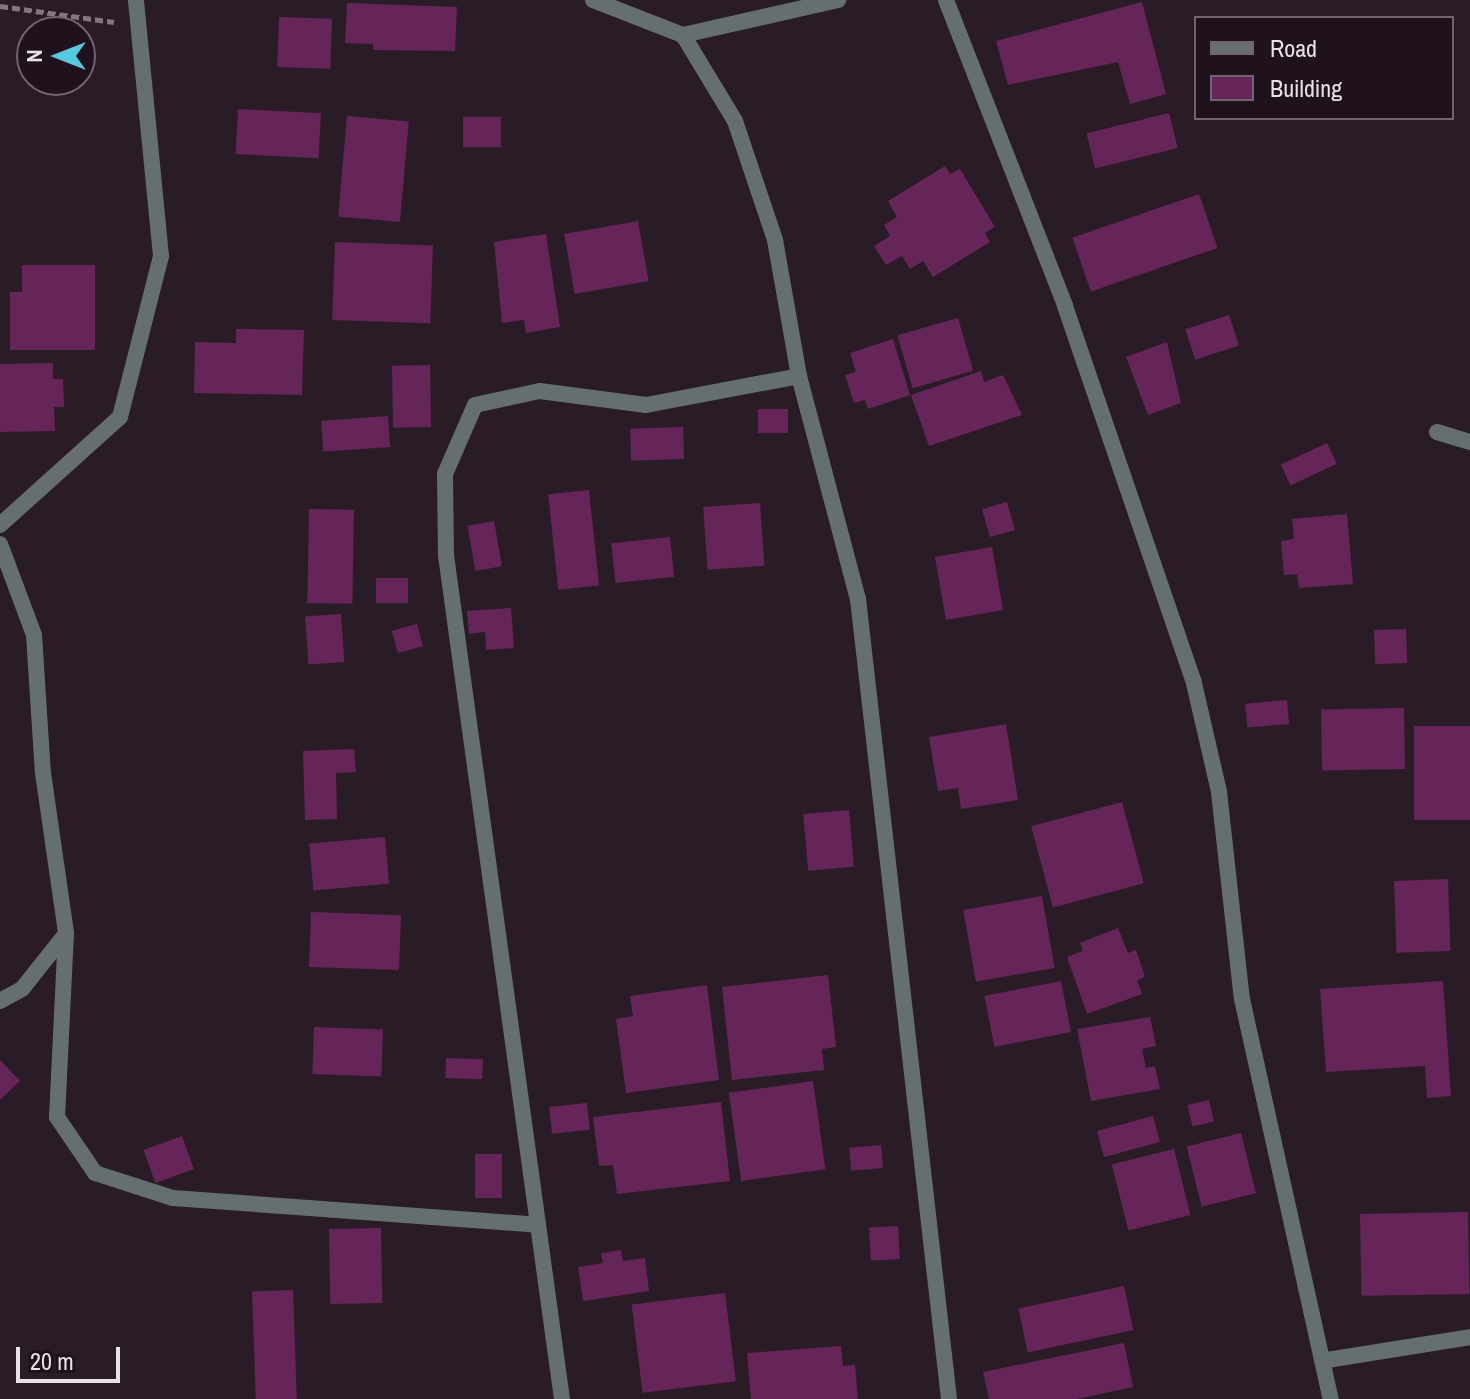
<!DOCTYPE html>
<html>
<head>
<meta charset="utf-8">
<style>
  body { margin:0 }
  #map { position:relative; width:1470px; height:1399px; overflow:hidden; background:#2a1c26; font-family:"Archivo Narrow",sans-serif }
  div>[style] { position:absolute }
  [style*='--x'] { left:calc(var(--x)*1px); top:calc(var(--y)*1px); width:calc(var(--w)*1px); rotate:calc(var(--a)*1deg) }
  .building>* { inset:0; background:#662558; transform-origin:0 0 }
  .path>* { height:5px; margin-top:-2.5px; transform-origin:0; background:repeating-linear-gradient(90deg,#847780 0 8px,transparent 0 12px) }
  .minor>* { height:16px; margin:-8px; padding:0 8px; transform-origin:8px; border-radius:8px; background:#656f72 }
  span { translate:-50% -50%; white-space:nowrap; text-align:center; line-height:1.15; -webkit-text-stroke:6px #20121d; paint-order:stroke }
  .legend { position:absolute; left:1194px; top:16px; width:260px; height:104px; box-sizing:border-box; background:#20121d; border:2px solid #71646e; margin:0; padding:10px 14px; list-style:none; font-size:24px; color:#eae0e7 }
  .legend li { display:flex; align-items:center; gap:16px; height:40px }
  .legend b { width:40px; border:2px solid #71646e }
  .north { position:absolute; left:16px; top:16px; width:80px; height:80px; box-sizing:border-box; background:#20121d; border:2px solid #71646e; border-radius:50%; rotate:270deg; font-size:22px; font-weight:700; line-height:32px; text-align:center; color:#eae0e7 }
  .north::after { content:''; display:block; margin:auto; width:28px; height:36px; background:#56c9e1; clip-path:polygon(50% 0,100% 100%,50% 72%,0 100%) }
  .scale { position:absolute; left:16px; top:1347px; width:104px; height:36px; box-sizing:border-box; border:4px solid #eae0e7; border-top:0; padding-left:10px; font-size:24px; line-height:28px; white-space:nowrap; color:#eae0e7; -webkit-text-stroke:6px #20121d; paint-order:stroke }
</style>
</head>
<body>
<div id="map">
  <div class="building">
    <div style="clip-path:polygon(1142px 2px,1166px 94px,1130px 104px,1118px 62px,1008px 85px,996px 41px)"></div>
    <div style="clip-path:polygon(347px 3px,457px 7px,455px 51px,373px 50px,373px 44px,345px 43px)"></div>
    <div style="left:279px;top:17px;width:53px;height:50px;rotate:2deg"></div>
    <div style="left:238px;top:109px;width:83px;height:45px;rotate:3deg"></div>
    <div style="left:1169px;top:113px;width:36px;height:85px;rotate:76deg"></div>
    <div style="left:347px;top:116px;width:62px;height:101px;rotate:5deg"></div>
    <div style="left:463px;top:117px;width:38px;height:30px"></div>
    <div style="clip-path:polygon(945px 166px,950px 174px,960px 169px,995px 227px,985px 233px,990px 242px,933px 277px,923px 261px,910px 269px,902px 256px,886px 265px,874px 246px,890px 236px,884px 225px,897px 217px,888px 201px)"></div>
    <div style="left:1199px;top:194px;width:57px;height:134px;rotate:71deg"></div>
    <div style="left:638px;top:221px;width:61px;height:75px;rotate:80deg"></div>
    <div style="clip-path:polygon(546px 234px,560px 327px,526px 333px,524px 320px,502px 323px,494px 242px)"></div>
    <div style="left:335px;top:242px;width:98px;height:78px;rotate:2deg"></div>
    <div style="clip-path:polygon(22px 265px,95px 265px,95px 350px,10px 350px,10px 292px,22px 292px)"></div>
    <div style="left:1229px;top:315px;width:32px;height:46px;rotate:72deg"></div>
    <div style="left:958px;top:318px;width:55px;height:63px;rotate:74deg"></div>
    <div style="clip-path:polygon(236px 329px,304px 330px,302px 395px,194px 393px,195px 342px,236px 343px)"></div>
    <div style="clip-path:polygon(893px 339px,910px 395px,868px 409px,865px 400px,854px 403px,845px 375px,856px 372px,850px 353px)"></div>
    <div style="clip-path:polygon(1167px 342px,1181px 403px,1148px 415px,1126px 357px)"></div>
    <div style="clip-path:polygon(53px 363px,53px 379px,63px 379px,64px 407px,54px 407px,55px 431px,0 432px,0 364px)"></div>
    <div style="left:430px;top:365px;width:62px;height:38px;rotate:89deg"></div>
    <div style="clip-path:polygon(981px 371px,984px 382px,1003px 375px,1022px 415px,929px 446px,911px 395px)"></div>
    <div style="left:758px;top:409px;width:30px;height:24px"></div>
    <div style="left:388px;top:416px;width:31px;height:67px;rotate:86deg"></div>
    <div style="left:683px;top:427px;width:32px;height:53px;rotate:88deg"></div>
    <div style="left:1327px;top:443px;width:23px;height:51px;rotate:65deg"></div>
    <div style="left:589px;top:490px;width:96px;height:41px;rotate:84deg"></div>
    <div style="left:1007px;top:502px;width:29px;height:26px;rotate:74deg"></div>
    <div style="left:760px;top:503px;width:63px;height:57px;rotate:86deg"></div>
    <div style="left:309px;top:509px;width:45px;height:94px;rotate:1deg"></div>
    <div style="clip-path:polygon(1347px 514px,1353px 584px,1299px 588px,1297px 574px,1284px 575px,1281px 541px,1294px 539px,1292px 519px)"></div>
    <div style="left:494px;top:521px;width:46px;height:27px;rotate:80deg"></div>
    <div style="left:670px;top:537px;width:40px;height:59px;rotate:84deg"></div>
    <div style="left:992px;top:547px;width:64px;height:58px;rotate:80deg"></div>
    <div style="left:376px;top:578px;width:32px;height:25px"></div>
    <div style="clip-path:polygon(511px 608px,514px 648px,486px 650px,485px 632px,469px 634px,467px 611px)"></div>
    <div style="left:341px;top:614px;width:48px;height:36px;rotate:86deg"></div>
    <div style="left:417px;top:624px;width:23px;height:26px;rotate:75deg"></div>
    <div style="left:1406px;top:629px;width:34px;height:32px;rotate:88deg"></div>
    <div style="left:1287px;top:700px;width:24px;height:42px;rotate:85deg"></div>
    <div style="left:1404px;top:708px;width:61px;height:83px;rotate:89deg"></div>
    <div style="clip-path:polygon(1006px 724px,1018px 800px,961px 809px,958px 788px,938px 791px,929px 737px)"></div>
    <div style="left:1414px;top:726px;width:56px;height:94px"></div>
    <div style="clip-path:polygon(354px 749px,356px 772px,336px 773px,337px 819px,305px 820px,303px 751px)"></div>
    <div style="left:1122px;top:802px;width:84px;height:94px;rotate:75deg"></div>
    <div style="left:849px;top:810px;width:57px;height:46px;rotate:85deg"></div>
    <div style="left:385px;top:837px;width:47px;height:76px;rotate:85deg"></div>
    <div style="left:1448px;top:879px;width:72px;height:54px;rotate:88deg"></div>
    <div style="left:1042px;top:896px;width:73px;height:80px;rotate:80deg"></div>
    <div style="left:311px;top:912px;width:90px;height:55px;rotate:2deg"></div>
    <div style="clip-path:polygon(1118px 928px,1128px 953px,1136px 950px,1145px 977px,1137px 980px,1142px 994px,1087px 1014px,1067px 957px,1083px 951px,1080px 943px)"></div>
    <div style="clip-path:polygon(828px 975px,836px 1047px,822px 1049px,824px 1070px,732px 1080px,722px 987px)"></div>
    <div style="left:1061px;top:981px;width:52px;height:78px;rotate:79deg"></div>
    <div style="clip-path:polygon(1443px 981px,1451px 1096px,1427px 1098px,1425px 1066px,1326px 1072px,1320px 989px)"></div>
    <div style="clip-path:polygon(707px 985px,719px 1080px,626px 1093px,616px 1019px,633px 1016px,630px 996px)"></div>
    <div style="clip-path:polygon(1150px 1017px,1156px 1046px,1142px 1049px,1146px 1068px,1155px 1066px,1160px 1089px,1091px 1101px,1077px 1029px)"></div>
    <div style="left:314px;top:1027px;width:69px;height:47px;rotate:2deg"></div>
    <div style="left:446px;top:1058px;width:37px;height:20px;rotate:2deg"></div>
    <div style="clip-path:polygon(0 1060px,20px 1081px,0 1100px)"></div>
    <div style="left:813px;top:1081px;width:89px;height:85px;rotate:82deg"></div>
    <div style="left:1209px;top:1100px;width:22px;height:22px;rotate:77deg"></div>
    <div style="clip-path:polygon(721px 1102px,730px 1181px,617px 1194px,613px 1165px,599px 1166px,593px 1117px)"></div>
    <div style="left:587px;top:1103px;width:27px;height:38px;rotate:84deg"></div>
    <div style="left:1153px;top:1116px;width:27px;height:58px;rotate:75deg"></div>
    <div style="left:1241px;top:1133px;width:62px;height:56px;rotate:76deg"></div>
    <div style="left:182px;top:1136px;width:35px;height:41px;rotate:70deg"></div>
    <div style="left:881px;top:1145px;width:23px;height:32px;rotate:85deg"></div>
    <div style="left:1174px;top:1149px;width:68px;height:64px;rotate:76deg"></div>
    <div style="left:475px;top:1154px;width:27px;height:44px"></div>
    <div style="left:1468px;top:1212px;width:82px;height:108px;rotate:89deg"></div>
    <div style="left:898px;top:1226px;width:33px;height:29px;rotate:87deg"></div>
    <div style="left:381px;top:1228px;width:75px;height:52px;rotate:89deg"></div>
    <div style="clip-path:polygon(621px 1250px,623px 1261px,645px 1258px,649px 1291px,583px 1301px,578px 1267px,603px 1263px,601px 1253px)"></div>
    <div style="left:1124px;top:1286px;width:45px;height:108px;rotate:78deg"></div>
    <div style="left:293px;top:1290px;width:109px;height:41px;rotate:88deg"></div>
    <div style="left:725px;top:1293px;width:89px;height:94px;rotate:83deg"></div>
    <div style="clip-path:polygon(1124px 1343px,1133px 1387px,1077px 1399px,989px 1399px,983px 1372px)"></div>
    <div style="clip-path:polygon(841px 1346px,843px 1366px,855px 1365px,858px 1399px,751px 1399px,747px 1353px)"></div>
  </div>
  <div class="path">
    <div style="--x:0;--y:6;--w:115;--a:8"></div>
  </div>
  <div class="minor">
    <div style="--x:593;--y:0;--w:97;--a:21.3"></div>
    <div style="--x:683;--y:35;--w:100;--a:58.8"></div>
    <div style="--x:735;--y:121;--w:126;--a:71.4"></div>
    <div style="--x:775;--y:240;--w:138;--a:80"></div>
    <div style="--x:799;--y:376;--w:231;--a:75.2"></div>
    <div style="--x:858;--y:599;--w:805;--a:83.51"></div>
    <div style="--x:946;--y:0;--w:328;--a:68.7"></div>
    <div style="--x:1065;--y:306;--w:394;--a:71.1"></div>
    <div style="--x:1193;--y:679;--w:116;--a:77"></div>
    <div style="--x:1219;--y:792;--w:208;--a:83.7"></div>
    <div style="--x:1242;--y:999;--w:410;--a:77.5"></div>
    <div style="--x:683;--y:35;--w:159;--a:-12.7"></div>
    <div style="--x:1437;--y:432;--w:34;--a:17"></div>
    <div style="--x:0;--y:525;--w:161;--a:-42"></div>
    <div style="--x:120;--y:417;--w:166;--a:-75.7"></div>
    <div style="--x:161;--y:256;--w:257;--a:-95.6"></div>
    <div style="--x:0;--y:544;--w:97;--a:69.5"></div>
    <div style="--x:34;--y:635;--w:138;--a:86.3"></div>
    <div style="--x:43;--y:773;--w:162;--a:81.8"></div>
    <div style="--x:66;--y:933;--w:184;--a:92.8"></div>
    <div style="--x:57;--y:1117;--w:68;--a:55.8"></div>
    <div style="--x:95;--y:1173;--w:82;--a:17.8"></div>
    <div style="--x:173;--y:1198;--w:365;--a:4.2"></div>
    <div style="--x:0;--y:1001;--w:25;--a:-29"></div>
    <div style="--x:22;--y:989;--w:69;--a:-51.5"></div>
    <div style="--x:1327;--y:1360;--w:145;--a:-9.1"></div>
    <div style="--x:562;--y:1399;--w:851;--a:-97.83"></div>
    <div style="--x:446;--y:556;--w:82;--a:-90.7"></div>
    <div style="--x:445;--y:474;--w:75;--a:-66.5"></div>
    <div style="--x:475;--y:405;--w:66;--a:-12.2"></div>
    <div style="--x:540;--y:391;--w:107;--a:7.5"></div>
    <div style="--x:646;--y:405;--w:156;--a:-10.7"></div>
  </div>
  <ul class="legend">
  <li><b style="height:10px;background:#656f72"></b>Road</li>
  <li><b style="height:22px;background:#662558"></b>Building</li>
  </ul>
  <div class="north">N</div>
  <div class="scale">20 m</div>
</div>
</body>
</html>
